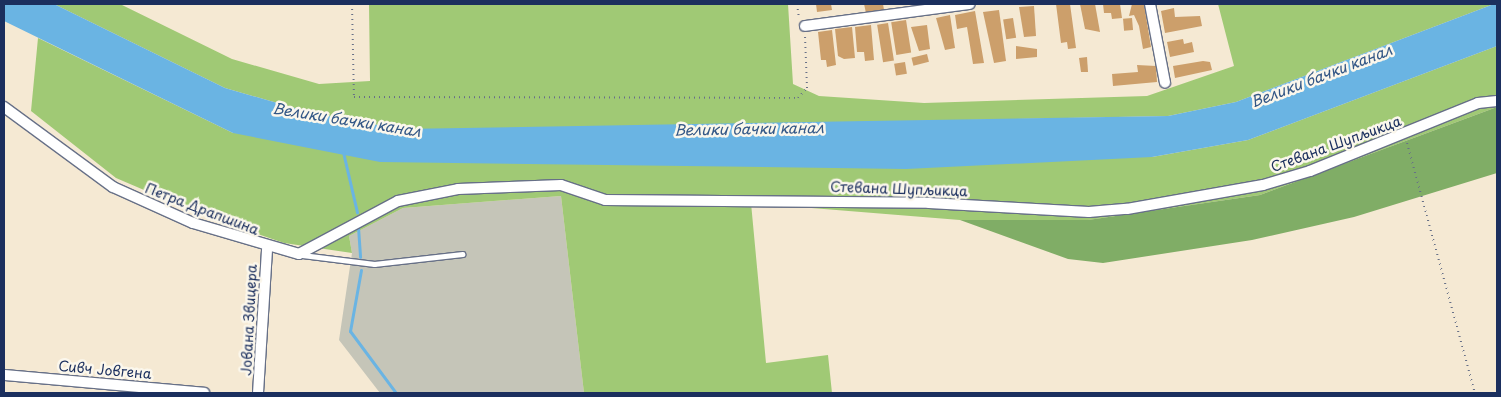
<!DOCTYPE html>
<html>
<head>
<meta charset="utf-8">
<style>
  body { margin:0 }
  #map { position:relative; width:1501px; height:397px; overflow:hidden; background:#f5e9d3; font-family:"Playpen Sans",sans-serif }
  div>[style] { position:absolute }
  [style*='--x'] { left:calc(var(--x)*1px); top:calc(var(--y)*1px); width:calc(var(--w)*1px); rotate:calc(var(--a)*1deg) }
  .industrial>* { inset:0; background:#c5c5b8 }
  .green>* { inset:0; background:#a0c975 }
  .forest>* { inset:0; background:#80ad66 }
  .water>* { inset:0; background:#6ab4e3 }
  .stream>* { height:3px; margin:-1.5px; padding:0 1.5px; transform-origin:1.5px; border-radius:1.5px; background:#6ab4e3 }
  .building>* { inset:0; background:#cc9f6b; transform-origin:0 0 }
  .path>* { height:2px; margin-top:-1px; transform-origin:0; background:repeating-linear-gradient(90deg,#677087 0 1px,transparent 0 5px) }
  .roads { filter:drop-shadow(1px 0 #677087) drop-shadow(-1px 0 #677087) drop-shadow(0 1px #677087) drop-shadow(0 -1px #677087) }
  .service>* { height:5px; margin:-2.5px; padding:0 2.5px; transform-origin:2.5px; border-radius:2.5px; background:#fff }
  .minor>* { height:10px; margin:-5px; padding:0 5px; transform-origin:5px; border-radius:5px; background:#fff }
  span { translate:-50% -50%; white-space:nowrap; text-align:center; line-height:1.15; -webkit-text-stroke:5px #fbf7ec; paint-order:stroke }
  .street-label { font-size:14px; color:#1b2f5e }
  .water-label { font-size:15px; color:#335786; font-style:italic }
  .frame { position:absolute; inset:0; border:5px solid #1b2f5e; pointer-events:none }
</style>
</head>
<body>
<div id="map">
  <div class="industrial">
    <div style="clip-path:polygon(561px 196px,584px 393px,380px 393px,339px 340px,352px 253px,349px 236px,403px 208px)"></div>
  </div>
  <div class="green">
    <div style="clip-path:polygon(54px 4px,120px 4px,232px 59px,319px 84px,370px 81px,369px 4px,788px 4px,793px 84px,819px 96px,924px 103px,1147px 96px,1234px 66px,1218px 4px,1494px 4px,1236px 102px,1168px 116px,499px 129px,400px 129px,312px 113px,225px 88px)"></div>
    <div style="clip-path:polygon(38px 38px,233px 133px,1152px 157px,1248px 140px,1497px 46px,1497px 107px,1260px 195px,1088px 220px,960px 220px,751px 203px,766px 363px,828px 355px,832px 393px,584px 393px,561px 196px,403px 208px,349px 236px,352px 253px,284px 243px,207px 217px,116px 178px,31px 111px)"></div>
  </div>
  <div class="forest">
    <div style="clip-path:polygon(1497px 107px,1497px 173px,1354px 217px,1252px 240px,1103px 263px,1068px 259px,960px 220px,1088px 220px,1260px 195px)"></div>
  </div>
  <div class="water">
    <div style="clip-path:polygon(4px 4px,54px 4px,225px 88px,312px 113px,400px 129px,1168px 116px,1236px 102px,1494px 4px,1497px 4px,1497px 46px,1248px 140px,1152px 157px,906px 169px,380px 162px,233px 133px,4px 21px)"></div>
  </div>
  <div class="stream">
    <div style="--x:343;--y:152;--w:62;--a:76.9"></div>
    <div style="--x:358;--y:227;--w:30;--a:86"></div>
    <div style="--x:361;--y:270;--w:62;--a:100.2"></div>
    <div style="--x:350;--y:331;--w:77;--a:53.4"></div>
  </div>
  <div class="building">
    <div style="clip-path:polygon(816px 4px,831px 4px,832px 10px,817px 12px)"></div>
    <div style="clip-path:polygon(864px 4px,883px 4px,884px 10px,866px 13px)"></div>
    <div style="clip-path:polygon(1056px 4px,1070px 4px,1076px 48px,1068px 49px,1067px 42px,1061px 43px)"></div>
    <div style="clip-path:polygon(1080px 4px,1095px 4px,1100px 32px,1085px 29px)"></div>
    <div style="clip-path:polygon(1103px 4px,1120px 4px,1122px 18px,1112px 19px,1111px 13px,1104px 13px)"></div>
    <div style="clip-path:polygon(1132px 4px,1144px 4px,1151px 47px,1143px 49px,1139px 26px,1134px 15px,1129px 16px)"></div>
    <div style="clip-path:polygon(1034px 6px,1036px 36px,1024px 37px,1019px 7px)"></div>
    <div style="clip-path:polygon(1174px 8px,1175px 17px,1200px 16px,1202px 26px,1165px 33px,1161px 11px)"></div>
    <div style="clip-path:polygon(999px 10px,1006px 61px,994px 63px,983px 12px)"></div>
    <div style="clip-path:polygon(975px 11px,984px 63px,973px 64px,967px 27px,957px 29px,955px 15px)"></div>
    <div style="clip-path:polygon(950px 15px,955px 48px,945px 50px,936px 18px)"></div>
    <div style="left:1013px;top:18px;width:20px;height:10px;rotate:81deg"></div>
    <div style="left:1132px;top:18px;width:12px;height:9px;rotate:85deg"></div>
    <div style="left:906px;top:20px;width:33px;height:15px;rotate:81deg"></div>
    <div style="left:888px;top:23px;width:38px;height:11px;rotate:81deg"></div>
    <div style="clip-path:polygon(871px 25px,874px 60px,865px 61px,864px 52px,857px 52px,855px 27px)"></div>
    <div style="clip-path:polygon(927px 25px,930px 49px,919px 51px,911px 27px)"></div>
    <div style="clip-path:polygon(852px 27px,855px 58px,844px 59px,838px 56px,835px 29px)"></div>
    <div style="clip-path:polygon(832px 30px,836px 65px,827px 67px,826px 60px,821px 60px,818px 32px)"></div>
    <div style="clip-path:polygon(1183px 39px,1184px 44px,1192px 42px,1194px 52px,1170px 57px,1167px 42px)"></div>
    <div style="clip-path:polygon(1016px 46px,1037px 49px,1037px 57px,1016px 59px)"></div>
    <div style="left:927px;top:54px;width:8px;height:16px;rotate:76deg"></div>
    <div style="clip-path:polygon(1087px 57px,1088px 72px,1081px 72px,1079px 58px)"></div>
    <div style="clip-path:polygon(1203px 61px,1210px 62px,1212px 70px,1175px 78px,1173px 66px)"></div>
    <div style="left:905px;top:62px;width:12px;height:11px;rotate:81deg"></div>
    <div style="clip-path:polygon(1137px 65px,1156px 66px,1157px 82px,1113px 86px,1112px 74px,1138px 72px)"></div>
  </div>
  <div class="path">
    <div style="--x:352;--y:4;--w:93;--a:88.8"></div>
    <div style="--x:354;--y:97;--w:444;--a:0.1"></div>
    <div style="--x:798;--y:98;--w:13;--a:-48"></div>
    <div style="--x:807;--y:88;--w:51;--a:-92.2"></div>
    <div style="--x:797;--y:4;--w:14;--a:82"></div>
    <div style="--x:1407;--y:143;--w:259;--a:74.8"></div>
  </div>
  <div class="roads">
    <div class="service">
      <div style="--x:302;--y:255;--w:73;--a:7.1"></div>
      <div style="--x:374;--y:264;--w:89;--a:-6.5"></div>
    </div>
    <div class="minor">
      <div style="--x:1150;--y:4;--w:80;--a:79.2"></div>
      <div style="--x:805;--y:26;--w:166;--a:-7.6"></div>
      <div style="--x:4;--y:107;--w:135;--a:36.3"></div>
      <div style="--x:113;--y:187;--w:88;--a:24.2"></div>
      <div style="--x:193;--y:223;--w:110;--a:16.3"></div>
      <div style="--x:299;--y:254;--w:112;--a:-28.2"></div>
      <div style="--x:398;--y:201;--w:61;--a:-11.3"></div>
      <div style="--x:458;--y:189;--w:103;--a:-2.2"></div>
      <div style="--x:561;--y:185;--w:46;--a:18.8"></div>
      <div style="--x:605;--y:200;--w:324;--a:0.5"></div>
      <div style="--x:929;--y:203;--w:160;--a:3.2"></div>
      <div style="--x:1089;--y:212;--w:38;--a:-5"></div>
      <div style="--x:1127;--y:209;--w:138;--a:-10"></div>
      <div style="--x:1263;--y:185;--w:49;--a:-16.6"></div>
      <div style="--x:1310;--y:171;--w:181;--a:-22"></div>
      <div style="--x:1478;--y:103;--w:19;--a:-6"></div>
      <div style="--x:4;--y:375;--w:201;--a:5.1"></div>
      <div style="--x:258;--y:393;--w:145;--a:-86.4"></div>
    </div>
  </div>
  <div class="street-label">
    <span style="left:1336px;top:144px;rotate:-20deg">Стевана Шупљикца</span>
    <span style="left:899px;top:189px;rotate:2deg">Стевана Шупљикца</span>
    <span style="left:202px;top:209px;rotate:21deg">Петра Драпшина</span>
    <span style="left:249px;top:320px;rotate:-87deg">Јована Звицера</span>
    <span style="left:105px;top:370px;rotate:5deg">Сивч Јовгена</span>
  </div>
  <div class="water-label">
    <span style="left:1321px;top:75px;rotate:-21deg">Велики бачки канал</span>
    <span style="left:347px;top:119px;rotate:9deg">Велики бачки канал</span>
    <span style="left:749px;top:128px;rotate:-1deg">Велики бачки канал</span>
  </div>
  <div class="frame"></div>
</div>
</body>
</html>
